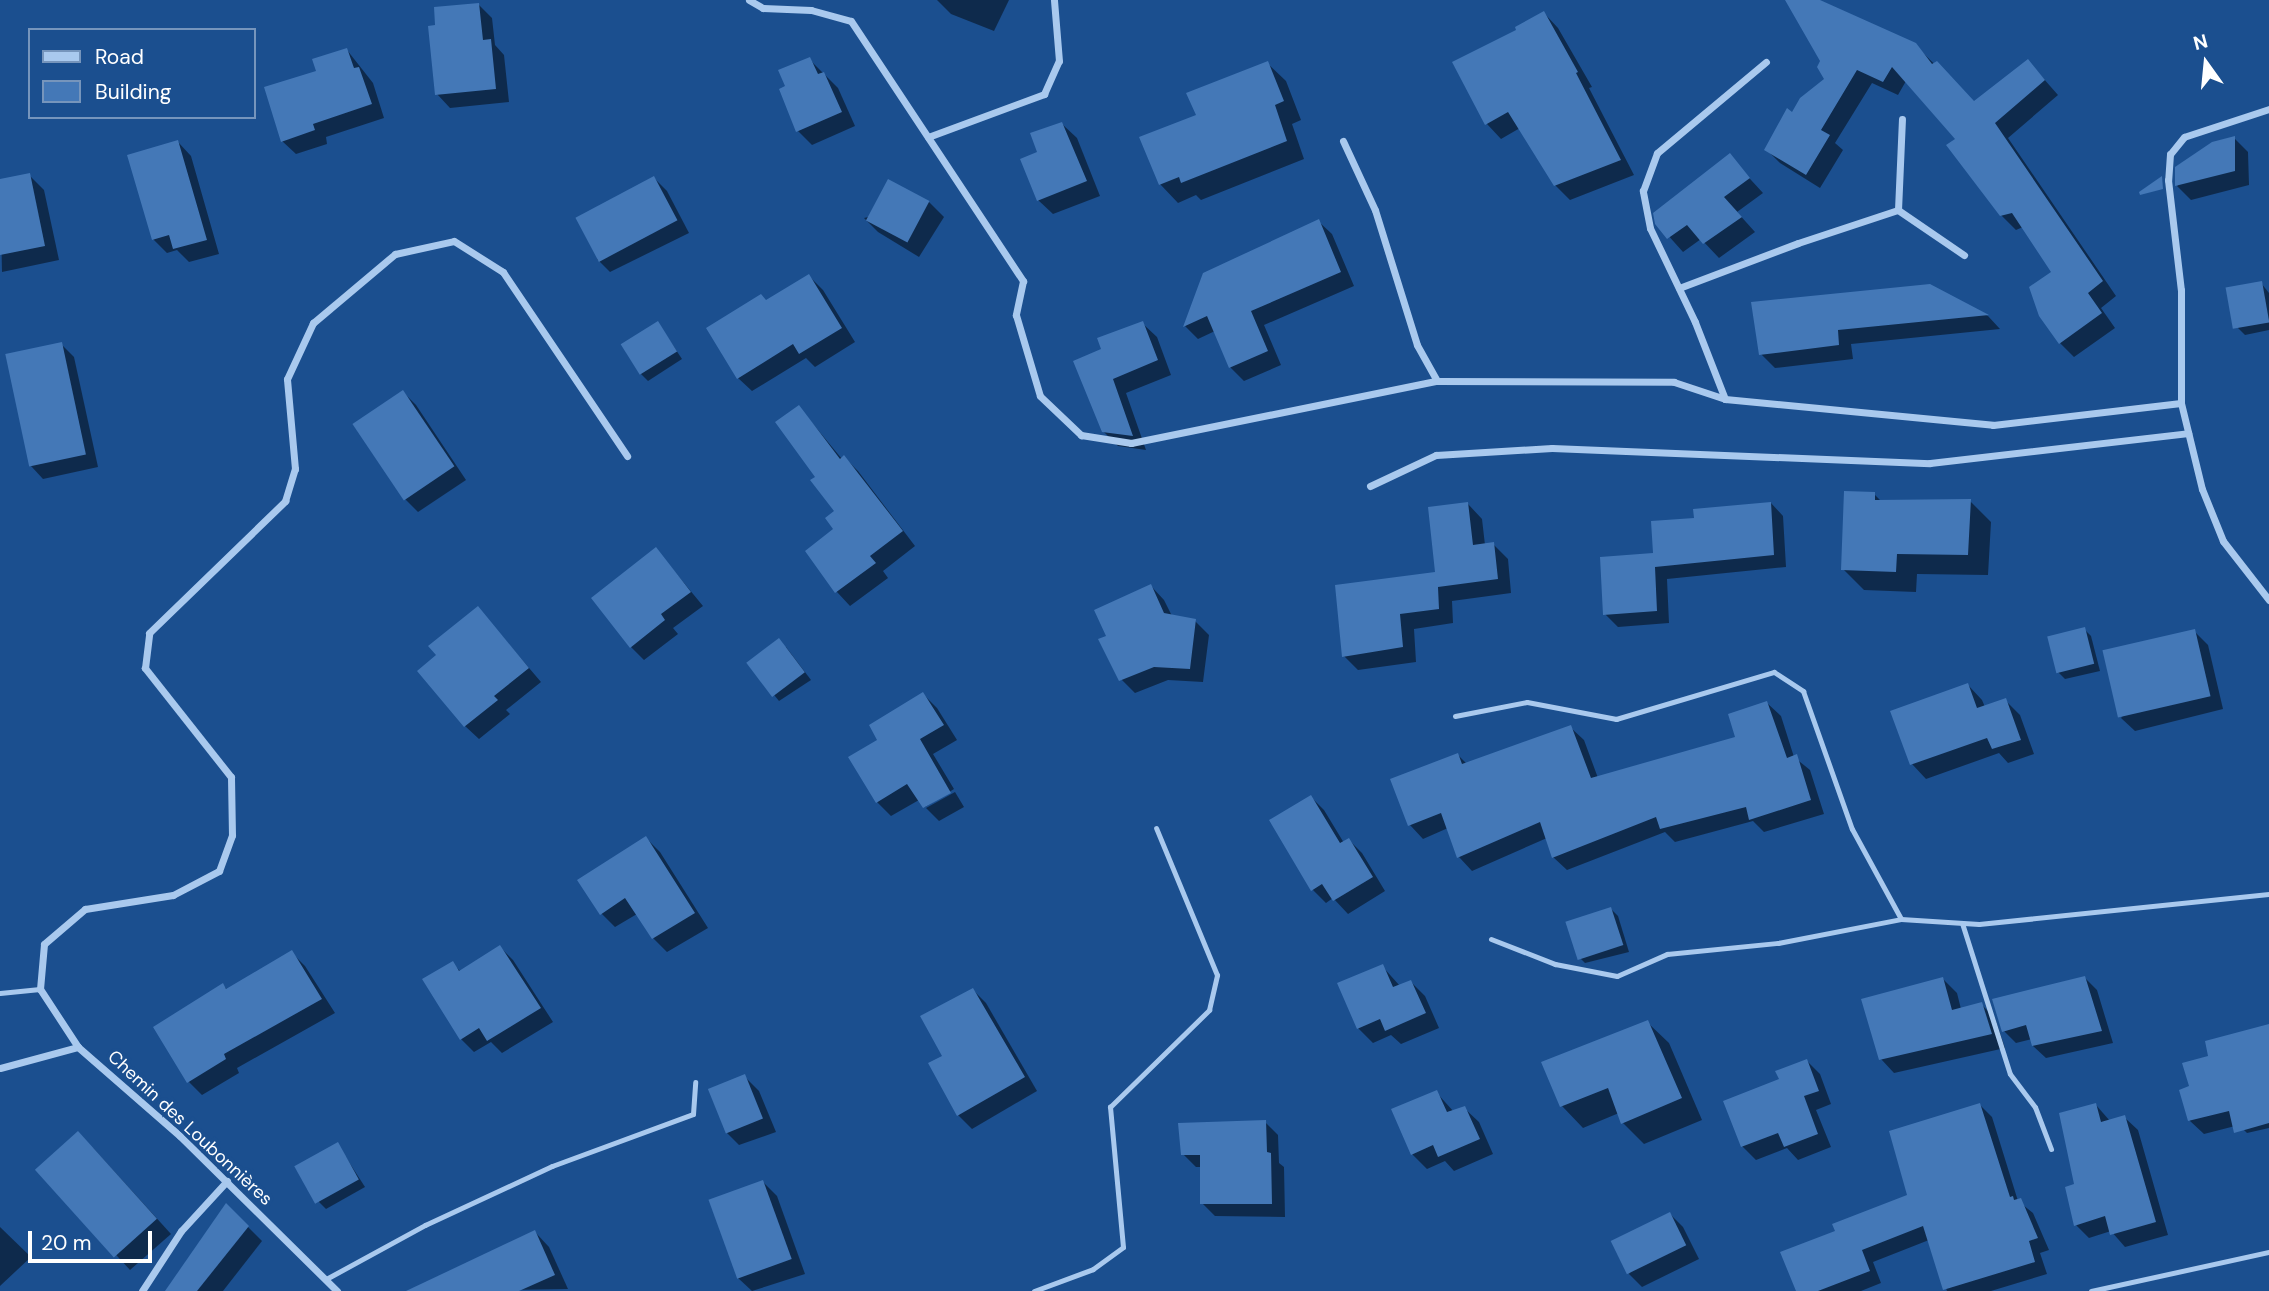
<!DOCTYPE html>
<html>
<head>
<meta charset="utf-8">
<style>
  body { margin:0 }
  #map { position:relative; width:2269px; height:1291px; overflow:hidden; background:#1b4f8f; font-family:"DM Sans",sans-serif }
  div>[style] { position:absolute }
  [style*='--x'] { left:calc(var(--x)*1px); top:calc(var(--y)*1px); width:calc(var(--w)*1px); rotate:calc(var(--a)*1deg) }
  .shadow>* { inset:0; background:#0007 }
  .building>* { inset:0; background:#4478b7; transform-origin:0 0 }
  .service>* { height:5px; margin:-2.5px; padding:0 2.5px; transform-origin:2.5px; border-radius:2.5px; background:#a9c9ee }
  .minor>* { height:7px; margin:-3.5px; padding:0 3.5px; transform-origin:3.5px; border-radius:3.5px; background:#a9c9ee }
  span { translate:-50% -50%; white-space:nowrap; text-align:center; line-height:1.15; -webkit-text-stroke:7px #1b4f8f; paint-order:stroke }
  .street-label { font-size:18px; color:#fff }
  .legend { position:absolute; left:28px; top:28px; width:228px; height:91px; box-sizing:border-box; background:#1b4f8f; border:2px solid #7695bc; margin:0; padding:9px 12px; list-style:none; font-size:21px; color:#fff }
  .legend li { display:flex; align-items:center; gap:14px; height:35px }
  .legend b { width:35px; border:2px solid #7695bc }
  .north { position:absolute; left:2171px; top:28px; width:70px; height:70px; -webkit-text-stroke:5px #1b4f8f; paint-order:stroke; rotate:345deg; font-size:19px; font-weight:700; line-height:28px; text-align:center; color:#fff }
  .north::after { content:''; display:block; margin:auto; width:24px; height:32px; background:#fff; clip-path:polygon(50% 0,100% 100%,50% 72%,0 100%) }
  .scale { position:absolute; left:28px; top:1231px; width:124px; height:32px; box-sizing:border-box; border:4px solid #fff; border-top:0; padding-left:9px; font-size:21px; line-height:24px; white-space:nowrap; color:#fff; -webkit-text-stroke:5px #1b4f8f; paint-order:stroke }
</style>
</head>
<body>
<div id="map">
  <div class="shadow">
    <div style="clip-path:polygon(937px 0,1009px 0,994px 31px,951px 14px)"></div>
    <div style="clip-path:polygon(1787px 0,1816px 0,1915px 45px,1974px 103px,2028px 61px,2058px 95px,2008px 138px,2116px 296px,2101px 308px,2115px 328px,2074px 357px,2060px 343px,2053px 272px,2023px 227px,2016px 230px,2001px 215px,1957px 139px,1906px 81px,1898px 95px,1872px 83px,1835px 143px,1843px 150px,1820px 188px,1780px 163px,1766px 149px,1793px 114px,1826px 80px,1822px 61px)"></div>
    <div style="clip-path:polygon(479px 5px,492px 18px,495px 45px,504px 55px,509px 102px,450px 108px,437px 94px,436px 26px)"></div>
    <div style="clip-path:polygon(1544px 13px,1558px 28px,1592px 87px,1589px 88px,1634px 175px,1570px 200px,1555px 185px,1520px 128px,1501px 139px,1487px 124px,1455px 63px,1518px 31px)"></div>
    <div style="clip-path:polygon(347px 50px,373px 83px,384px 118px,326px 137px,327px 144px,296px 154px,282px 141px,318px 72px)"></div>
    <div style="clip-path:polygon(809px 59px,838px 88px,855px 126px,812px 145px,798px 131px)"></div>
    <div style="clip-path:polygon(1267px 63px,1286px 81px,1301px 120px,1292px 124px,1304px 159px,1201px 200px,1196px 195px,1178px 203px,1160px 184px,1198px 116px)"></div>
    <div style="clip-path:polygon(1062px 124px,1077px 138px,1100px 196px,1053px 214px,1038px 200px,1040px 153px)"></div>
    <div style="clip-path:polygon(2234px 138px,2248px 152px,2249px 185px,2191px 200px,2177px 186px)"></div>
    <div style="clip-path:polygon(178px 142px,191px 156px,219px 254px,189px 262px,177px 250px,167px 253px,153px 239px)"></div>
    <div style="clip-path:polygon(1729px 156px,1763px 193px,1737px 212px,1755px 232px,1719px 258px,1701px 239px,1683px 252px,1657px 223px)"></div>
    <div style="clip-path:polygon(29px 175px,44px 190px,59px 260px,2px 272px,0 181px)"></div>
    <div style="clip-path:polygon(654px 178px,667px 191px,689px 233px,610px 272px,597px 259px)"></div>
    <div style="clip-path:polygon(929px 202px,944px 217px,919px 257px,878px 232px,864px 218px)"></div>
    <div style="clip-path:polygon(1318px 221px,1332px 234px,1354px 286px,1264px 325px,1281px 365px,1244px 381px,1230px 367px,1215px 331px,1198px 339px,1185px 326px)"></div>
    <div style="clip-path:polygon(809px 276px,823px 290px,855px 342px,815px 367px,806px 358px,752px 391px,738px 378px)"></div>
    <div style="clip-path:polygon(2261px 283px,2269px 293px,2269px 330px,2245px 335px,2238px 328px)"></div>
    <div style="clip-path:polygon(1929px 286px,1988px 316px,2000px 329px,1851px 344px,1853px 359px,1775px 368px,1761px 354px)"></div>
    <div style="clip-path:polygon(658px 323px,682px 359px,648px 381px,641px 374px)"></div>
    <div style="clip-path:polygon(1142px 323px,1157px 337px,1171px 375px,1126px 393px,1146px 450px,1118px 446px,1103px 431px,1104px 350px)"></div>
    <div style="clip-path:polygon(61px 344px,74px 357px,98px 467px,43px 479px,31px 466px)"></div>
    <div style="clip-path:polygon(403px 392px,416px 405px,466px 480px,418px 512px,404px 498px)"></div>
    <div style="clip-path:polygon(799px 407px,842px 459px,844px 457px,858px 471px,915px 546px,883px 571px,888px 578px,850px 606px,837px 592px,837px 511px,818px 478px)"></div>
    <div style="clip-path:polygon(1874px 494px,1882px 502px,1970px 501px,1991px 522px,1988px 575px,1917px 574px,1916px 592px,1864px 590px,1843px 569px)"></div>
    <div style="clip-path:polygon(1771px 503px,1783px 516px,1786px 567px,1667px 579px,1669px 623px,1618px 627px,1605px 614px,1655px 555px,1695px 520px)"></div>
    <div style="clip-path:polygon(1468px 504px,1482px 519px,1485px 545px,1493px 544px,1508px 559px,1511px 593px,1452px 601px,1453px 623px,1414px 629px,1416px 662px,1358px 670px,1344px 656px,1437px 573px)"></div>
    <div style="clip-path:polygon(656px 549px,703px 606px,673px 628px,678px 634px,644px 660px,631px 647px)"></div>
    <div style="clip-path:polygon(1151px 586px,1164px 600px,1172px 616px,1195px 621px,1209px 635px,1203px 682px,1168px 680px,1135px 693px,1121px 679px,1109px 636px)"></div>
    <div style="clip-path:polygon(478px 608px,541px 682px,506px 710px,510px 714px,479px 739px,465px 726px,438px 656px)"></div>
    <div style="clip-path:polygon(2084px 629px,2091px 636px,2100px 671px,2065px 679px,2058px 672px)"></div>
    <div style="clip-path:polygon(2194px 631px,2208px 645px,2223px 709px,2135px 731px,2121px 718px)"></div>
    <div style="clip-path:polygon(786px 647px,811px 680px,779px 701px,749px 664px)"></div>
    <div style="clip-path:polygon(1968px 685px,1982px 700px,1985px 707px,2005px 700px,2020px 715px,2034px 754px,2008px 763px,1999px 753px,1926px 779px,1912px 764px)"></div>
    <div style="clip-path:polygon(923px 694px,937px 708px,957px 740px,933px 754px,954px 789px,925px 807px,919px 800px,891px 816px,877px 802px,880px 740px)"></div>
    <div style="clip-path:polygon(1767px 703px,1781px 716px,1794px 757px,1810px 770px,1824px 814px,1764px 832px,1753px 821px,1675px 842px,1665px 832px,1567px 870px,1553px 857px,1547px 838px,1472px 871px,1459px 857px,1448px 828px,1423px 839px,1410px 825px,1458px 755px,1467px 764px,1570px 727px,1584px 740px,1598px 778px,1738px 738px)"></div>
    <div style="clip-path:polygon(955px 792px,964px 807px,939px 821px,926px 808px)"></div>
    <div style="clip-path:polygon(1311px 797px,1324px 810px,1344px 843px,1349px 840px,1362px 853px,1385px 891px,1348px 914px,1333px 898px,1326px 903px,1313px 890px)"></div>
    <div style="clip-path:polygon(646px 838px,660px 852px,708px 928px,667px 952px,653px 938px,637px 914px,615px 927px,601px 913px)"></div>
    <div style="clip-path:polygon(1611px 909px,1618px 916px,1629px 952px,1585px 963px,1578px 956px)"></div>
    <div style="clip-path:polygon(500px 947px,513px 960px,553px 1022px,502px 1053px,491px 1042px,474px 1052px,461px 1039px,452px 963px,461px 972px)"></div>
    <div style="clip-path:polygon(291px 952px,305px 966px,335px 1013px,237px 1068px,239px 1073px,202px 1095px,189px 1082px,222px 985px,228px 990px)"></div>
    <div style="clip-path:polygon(1382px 966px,1400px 986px,1411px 982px,1425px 996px,1439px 1028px,1401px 1044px,1391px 1035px,1373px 1043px,1358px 1028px)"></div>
    <div style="clip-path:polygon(2085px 978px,2097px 990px,2113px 1043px,2046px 1058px,2033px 1046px,2032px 1039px,2016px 1043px,2004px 1031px)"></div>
    <div style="clip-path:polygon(1943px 979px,1957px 993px,1961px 1009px,1981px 1004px,1995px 1018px,2005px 1048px,1894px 1073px,1881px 1059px)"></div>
    <div style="clip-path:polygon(973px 990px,986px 1003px,1037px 1091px,972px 1129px,958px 1115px,945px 1057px)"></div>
    <div style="clip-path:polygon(1647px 1022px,1669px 1043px,1702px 1120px,1644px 1144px,1623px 1123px,1619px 1113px,1583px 1128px,1562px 1106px,1543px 1063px)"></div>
    <div style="clip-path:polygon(2269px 1025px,2269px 1128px,2247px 1133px,2239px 1125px,2204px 1134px,2190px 1121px,2191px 1088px,2210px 1057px)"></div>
    <div style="clip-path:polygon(1807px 1061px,1820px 1074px,1831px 1104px,1816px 1110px,1831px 1147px,1798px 1160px,1787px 1148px,1756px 1160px,1742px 1146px,1781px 1080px)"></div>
    <div style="clip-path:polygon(745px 1077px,759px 1091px,776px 1132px,739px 1145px,725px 1131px)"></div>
    <div style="clip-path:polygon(1436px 1092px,1454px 1112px,1464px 1108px,1479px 1122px,1493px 1154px,1454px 1171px,1445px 1161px,1427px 1169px,1412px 1154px)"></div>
    <div style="clip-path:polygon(1980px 1105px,1992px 1117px,2018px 1201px,2033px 1213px,2049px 1250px,2040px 1253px,2047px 1274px,1991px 1291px,1947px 1291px,1929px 1240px,1873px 1262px,1881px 1283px,1861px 1291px,1798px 1291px,1837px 1232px,1909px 1196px)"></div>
    <div style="clip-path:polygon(2096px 1105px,2110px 1121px,2124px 1117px,2138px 1130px,2168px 1235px,2125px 1247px,2111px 1231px,2089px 1238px,2076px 1225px,2076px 1185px)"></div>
    <div style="clip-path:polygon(1265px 1122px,1278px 1135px,1279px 1163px,1284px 1167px,1285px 1217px,1215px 1216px,1202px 1203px,1202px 1167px,1196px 1167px,1183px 1154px)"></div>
    <div style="clip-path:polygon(338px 1145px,365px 1187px,326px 1209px,319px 1202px)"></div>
    <div style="clip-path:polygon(93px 1148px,171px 1234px,130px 1270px,38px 1170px)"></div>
    <div style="clip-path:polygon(763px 1182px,777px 1196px,805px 1274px,752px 1291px,738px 1278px)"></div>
    <div style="clip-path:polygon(226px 1205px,262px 1241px,223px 1291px,168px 1291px)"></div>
    <div style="clip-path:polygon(1670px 1214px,1683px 1227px,1699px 1259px,1642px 1287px,1629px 1274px)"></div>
    <div style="clip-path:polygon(0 1227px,31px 1257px,0 1286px)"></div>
    <div style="clip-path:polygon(535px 1232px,549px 1247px,568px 1289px,442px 1291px)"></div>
  </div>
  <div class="building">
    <div style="clip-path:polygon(1785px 0,1820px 0,1916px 43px,1932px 64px,1937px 61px,1974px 101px,2028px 59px,2045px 80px,1995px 123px,2103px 281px,2088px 293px,2102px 313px,2059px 344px,2039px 316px,2029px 287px,2051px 272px,2012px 213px,2000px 216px,1946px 145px,1955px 139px,1892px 67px,1883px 82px,1857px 70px,1821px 130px,1830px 135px,1806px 175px,1764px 150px,1787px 108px,1792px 112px,1800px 98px,1824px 79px,1817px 67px,1820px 61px)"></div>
    <div style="clip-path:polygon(479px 3px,483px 40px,491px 39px,496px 89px,435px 95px,428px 26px,435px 25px,434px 7px)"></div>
    <div style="clip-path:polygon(1544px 11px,1578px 72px,1576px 73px,1621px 160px,1554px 186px,1508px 112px,1485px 125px,1452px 62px,1516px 30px,1515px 27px)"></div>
    <div style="clip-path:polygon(347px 48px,354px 68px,359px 67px,372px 104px,313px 124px,315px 130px,281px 142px,264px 87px,316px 71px,312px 59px)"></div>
    <div style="clip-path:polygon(810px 57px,818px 74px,824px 72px,842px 112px,796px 132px,779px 89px,785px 86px,778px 70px)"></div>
    <div style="clip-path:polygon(1268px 61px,1284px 101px,1275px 105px,1287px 141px,1181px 183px,1179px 177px,1159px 185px,1139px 137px,1196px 115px,1186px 93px)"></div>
    <div style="clip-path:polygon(1062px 122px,1087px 181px,1037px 201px,1020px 159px,1037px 152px,1030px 133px)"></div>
    <div style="clip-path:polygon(2235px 136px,2235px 171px,2175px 186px,2175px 167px,2212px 142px)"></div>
    <div style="clip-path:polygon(178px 140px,207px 240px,173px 249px,169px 235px,152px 240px,127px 155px)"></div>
    <div style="clip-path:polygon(1730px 153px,1750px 178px,1724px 197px,1742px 217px,1703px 244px,1687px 225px,1667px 239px,1655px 224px,1653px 213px)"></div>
    <div style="clip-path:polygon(30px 173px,45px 246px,0 255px,0 179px)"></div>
    <div style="left:654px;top:176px;width:50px;height:89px;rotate:62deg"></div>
    <div style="clip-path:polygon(2162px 176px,2163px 189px,2140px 195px,2139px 192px)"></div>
    <div style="left:888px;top:179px;width:47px;height:47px;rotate:28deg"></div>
    <div style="clip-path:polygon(1319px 219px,1341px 272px,1251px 311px,1268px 351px,1229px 368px,1207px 316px,1183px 327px,1203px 273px)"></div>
    <div style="clip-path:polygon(809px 274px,842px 328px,799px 354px,793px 344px,737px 379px,706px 328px,761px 294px,766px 300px)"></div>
    <div style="left:2262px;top:281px;width:42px;height:37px;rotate:80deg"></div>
    <div style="clip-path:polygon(1930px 284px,1989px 315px,1838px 330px,1839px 345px,1759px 355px,1751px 302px)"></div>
    <div style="left:658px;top:321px;width:36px;height:44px;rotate:58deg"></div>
    <div style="clip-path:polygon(1143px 321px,1158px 360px,1113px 379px,1133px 436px,1102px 432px,1073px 361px,1101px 349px,1097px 338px)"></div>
    <div style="left:62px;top:342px;width:115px;height:58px;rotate:78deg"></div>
    <div style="left:403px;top:390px;width:92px;height:61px;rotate:56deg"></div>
    <div style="clip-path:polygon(799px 405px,840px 459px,844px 455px,903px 531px,870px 556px,876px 563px,835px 593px,805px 551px,833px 529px,825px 518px,834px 511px,810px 480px,815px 477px,775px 422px)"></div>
    <div style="clip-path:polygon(1844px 491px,1875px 492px,1875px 500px,1971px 499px,1968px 555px,1897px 554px,1896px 572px,1841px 570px)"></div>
    <div style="clip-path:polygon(1468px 502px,1473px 545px,1494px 542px,1498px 579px,1438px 587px,1439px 609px,1400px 614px,1403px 647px,1342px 657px,1335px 585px,1435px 572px,1428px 507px)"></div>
    <div style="clip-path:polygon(1771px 502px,1774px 555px,1655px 567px,1657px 611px,1603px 615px,1600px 557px,1653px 553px,1651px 521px,1694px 518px,1693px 509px)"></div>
    <div style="clip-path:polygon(656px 547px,691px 592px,661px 614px,665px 620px,630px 648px,591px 598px)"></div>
    <div style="clip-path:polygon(1151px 584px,1164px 613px,1196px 619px,1190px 669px,1154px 667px,1119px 681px,1098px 639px,1106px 636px,1094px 610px)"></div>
    <div style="clip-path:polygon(478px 606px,529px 668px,494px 696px,498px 700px,464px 727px,417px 671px,436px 655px,428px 646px)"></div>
    <div style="left:2085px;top:627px;width:38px;height:39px;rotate:76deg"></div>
    <div style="left:2195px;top:629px;width:69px;height:95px;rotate:77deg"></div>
    <div style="left:779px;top:638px;width:43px;height:41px;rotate:53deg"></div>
    <div style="clip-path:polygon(1968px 683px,1977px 708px,2006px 698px,2021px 740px,1992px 749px,1987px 738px,1910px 765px,1890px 711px)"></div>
    <div style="clip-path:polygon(923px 692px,944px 725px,920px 739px,951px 793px,923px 808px,907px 784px,876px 803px,848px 757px,877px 740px,869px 725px)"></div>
    <div style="clip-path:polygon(1767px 701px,1787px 758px,1797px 754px,1811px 800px,1749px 820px,1746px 807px,1660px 829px,1656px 817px,1552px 858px,1540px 822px,1457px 858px,1441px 813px,1408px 826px,1390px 779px,1458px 753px,1462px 764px,1571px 725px,1591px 778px,1735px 737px,1728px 714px)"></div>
    <div style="clip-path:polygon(1311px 795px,1340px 843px,1349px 838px,1373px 877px,1333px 901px,1322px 884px,1311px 891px,1269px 820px)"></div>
    <div style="clip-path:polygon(646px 836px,695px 913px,652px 939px,625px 898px,600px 915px,577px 880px)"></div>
    <div style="left:1611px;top:907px;width:40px;height:48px;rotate:72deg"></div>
    <div style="clip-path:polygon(500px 945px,541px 1008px,487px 1041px,479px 1028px,460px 1040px,422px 979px,453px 961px,459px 971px)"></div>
    <div style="clip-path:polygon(292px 950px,322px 999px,224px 1054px,226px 1059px,187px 1083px,153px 1027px,223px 983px,226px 989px)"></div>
    <div style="clip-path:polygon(1383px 964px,1393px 987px,1411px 980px,1426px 1013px,1385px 1031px,1380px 1019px,1357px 1029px,1337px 983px)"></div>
    <div style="clip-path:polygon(2085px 976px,2102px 1031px,2032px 1046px,2026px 1025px,2002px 1032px,1992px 999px)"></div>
    <div style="clip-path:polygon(1943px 977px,1952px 1010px,1982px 1002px,1992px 1034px,1879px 1060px,1861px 999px)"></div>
    <div style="clip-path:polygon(973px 988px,1025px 1077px,957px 1116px,928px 1063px,942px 1056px,920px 1016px)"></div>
    <div style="clip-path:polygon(1648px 1020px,1682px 1098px,1621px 1124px,1608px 1088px,1560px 1107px,1541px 1062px)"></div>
    <div style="clip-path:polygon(2269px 1024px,2269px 1123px,2234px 1133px,2229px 1111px,2188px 1121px,2179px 1090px,2189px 1086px,2182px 1063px,2208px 1056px,2205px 1041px)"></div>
    <div style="clip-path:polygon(1807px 1059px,1819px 1091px,1804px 1096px,1818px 1134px,1784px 1147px,1778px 1133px,1741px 1147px,1723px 1101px,1779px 1079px,1775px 1071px)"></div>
    <div style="left:745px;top:1074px;width:48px;height:40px;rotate:68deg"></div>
    <div style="clip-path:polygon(1437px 1090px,1447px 1112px,1465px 1106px,1480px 1139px,1438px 1157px,1433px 1145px,1411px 1155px,1391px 1109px)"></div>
    <div style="clip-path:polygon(1980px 1103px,2010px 1197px,2013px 1196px,2014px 1200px,2021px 1198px,2038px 1238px,2029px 1241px,2035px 1262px,1943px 1290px,1923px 1226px,1862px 1250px,1870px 1271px,1818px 1291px,1796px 1291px,1780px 1252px,1835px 1231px,1832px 1224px,1907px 1195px,1889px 1131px)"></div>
    <div style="clip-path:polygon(2096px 1103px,2101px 1122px,2125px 1115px,2156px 1222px,2110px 1235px,2105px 1216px,2074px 1226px,2065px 1187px,2074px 1184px,2059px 1113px)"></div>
    <div style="clip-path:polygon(1266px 1120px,1267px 1152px,1271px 1153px,1272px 1204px,1200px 1204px,1200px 1155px,1181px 1155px,1178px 1123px)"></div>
    <div style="left:78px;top:1131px;width:118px;height:58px;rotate:48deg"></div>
    <div style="left:338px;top:1142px;width:43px;height:50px;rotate:61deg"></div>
    <div style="left:763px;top:1180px;width:84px;height:58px;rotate:70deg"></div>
    <div style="clip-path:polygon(226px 1203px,249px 1226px,197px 1291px,165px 1291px)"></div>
    <div style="left:1670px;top:1212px;width:37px;height:66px;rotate:64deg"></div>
    <div style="clip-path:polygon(535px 1230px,555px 1275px,519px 1291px,406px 1291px)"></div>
  </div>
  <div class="service">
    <div style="--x:1455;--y:716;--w:73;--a:-11"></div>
    <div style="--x:1527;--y:702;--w:91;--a:10.8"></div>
    <div style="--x:1616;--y:719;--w:165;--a:-16.6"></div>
    <div style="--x:1774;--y:672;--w:35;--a:33"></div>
    <div style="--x:1803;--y:691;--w:146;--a:70.5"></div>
    <div style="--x:1852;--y:829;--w:102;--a:61.4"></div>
    <div style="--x:1901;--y:919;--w:78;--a:3.7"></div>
    <div style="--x:1979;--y:924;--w:292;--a:-5.9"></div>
    <div style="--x:1962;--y:923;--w:158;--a:72.4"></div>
    <div style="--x:2010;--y:1074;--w:41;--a:52.9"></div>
    <div style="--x:2035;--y:1107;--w:45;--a:69.1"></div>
    <div style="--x:1491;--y:939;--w:69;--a:21.3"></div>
    <div style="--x:1555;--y:964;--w:63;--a:11"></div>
    <div style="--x:1617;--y:976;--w:55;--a:-23.7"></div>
    <div style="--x:1667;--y:954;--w:112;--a:-5.7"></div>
    <div style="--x:1778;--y:943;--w:125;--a:-11"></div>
    <div style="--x:0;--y:993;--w:40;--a:-5.7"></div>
    <div style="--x:326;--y:1279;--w:113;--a:-28.6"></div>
    <div style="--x:425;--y:1225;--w:140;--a:-24.9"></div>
    <div style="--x:552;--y:1166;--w:150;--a:-20.2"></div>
    <div style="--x:693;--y:1114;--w:32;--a:-86"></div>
    <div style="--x:1034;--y:1291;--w:63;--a:-20.4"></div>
    <div style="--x:1093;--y:1269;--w:37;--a:-36"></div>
    <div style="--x:1123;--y:1247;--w:141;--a:-95.3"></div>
    <div style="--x:1110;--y:1107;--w:139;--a:-44.4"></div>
    <div style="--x:1209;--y:1010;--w:36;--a:-77"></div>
    <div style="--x:1217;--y:975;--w:159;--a:-112.5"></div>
    <div style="--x:2091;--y:1291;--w:182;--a:-12.4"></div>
  </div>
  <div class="minor">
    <div style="--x:749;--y:0;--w:16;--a:30"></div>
    <div style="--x:763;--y:8;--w:48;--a:2.4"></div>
    <div style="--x:811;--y:10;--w:41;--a:15.4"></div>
    <div style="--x:851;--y:21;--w:312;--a:56.5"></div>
    <div style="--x:1023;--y:281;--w:35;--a:102"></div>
    <div style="--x:1016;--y:315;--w:84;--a:73.5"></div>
    <div style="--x:1040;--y:396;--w:57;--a:43.6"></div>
    <div style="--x:1081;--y:435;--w:51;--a:9.1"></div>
    <div style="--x:1131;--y:443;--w:312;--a:-11.5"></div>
    <div style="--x:1437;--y:381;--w:237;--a:0.2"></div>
    <div style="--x:1674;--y:382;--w:54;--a:18.4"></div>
    <div style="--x:1725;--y:399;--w:269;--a:5.5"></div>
    <div style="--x:1993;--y:425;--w:189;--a:-6.7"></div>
    <div style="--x:2269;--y:109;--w:89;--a:161.8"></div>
    <div style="--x:2184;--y:137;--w:22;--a:129"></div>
    <div style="--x:2170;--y:154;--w:26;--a:94"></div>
    <div style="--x:2168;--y:180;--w:111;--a:83.3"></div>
    <div style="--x:2181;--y:290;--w:113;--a:90"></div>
    <div style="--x:2181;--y:403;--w:89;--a:76.3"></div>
    <div style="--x:2202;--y:489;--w:56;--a:68"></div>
    <div style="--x:2223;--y:541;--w:75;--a:52.1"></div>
    <div style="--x:928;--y:137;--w:124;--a:-20.3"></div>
    <div style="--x:1044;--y:94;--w:36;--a:-66"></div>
    <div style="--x:1059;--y:61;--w:61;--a:-94.7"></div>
    <div style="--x:1343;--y:141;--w:76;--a:65.1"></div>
    <div style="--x:1375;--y:210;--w:141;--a:72.7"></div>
    <div style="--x:1417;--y:345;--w:41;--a:60.9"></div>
    <div style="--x:1898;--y:210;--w:80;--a:34.3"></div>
    <div style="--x:1679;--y:288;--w:127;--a:-20.7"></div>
    <div style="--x:1798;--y:243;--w:105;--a:-18.3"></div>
    <div style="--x:1898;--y:210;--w:91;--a:-87.5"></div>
    <div style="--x:1725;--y:399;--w:83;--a:-111.3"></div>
    <div style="--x:1695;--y:322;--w:104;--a:-115.6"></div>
    <div style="--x:1650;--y:228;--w:38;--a:-101"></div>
    <div style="--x:1643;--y:191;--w:40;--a:-69.8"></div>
    <div style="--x:1657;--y:153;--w:142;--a:-39.9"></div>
    <div style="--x:1370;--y:486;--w:73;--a:-25.2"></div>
    <div style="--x:1436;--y:455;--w:116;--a:-3.5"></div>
    <div style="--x:1552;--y:448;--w:378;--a:2.3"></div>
    <div style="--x:1930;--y:463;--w:260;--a:-6.6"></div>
    <div style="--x:0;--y:1068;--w:81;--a:-15.1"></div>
    <div style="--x:142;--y:1291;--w:72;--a:-57"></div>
    <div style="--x:181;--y:1231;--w:68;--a:-47.4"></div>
    <div style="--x:337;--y:1291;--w:221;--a:-135.4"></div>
    <div style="--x:180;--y:1136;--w:135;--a:-138.9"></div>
    <div style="--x:78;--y:1047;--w:69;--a:-123.2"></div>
    <div style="--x:40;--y:989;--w:45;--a:-84.9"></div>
    <div style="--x:44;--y:944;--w:54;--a:-40.5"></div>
    <div style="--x:85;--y:909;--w:89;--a:-9"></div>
    <div style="--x:173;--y:895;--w:52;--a:-27.6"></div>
    <div style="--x:219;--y:871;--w:38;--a:-70"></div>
    <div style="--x:232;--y:835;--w:58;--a:-91"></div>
    <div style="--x:231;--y:777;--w:139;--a:-128.3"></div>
    <div style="--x:145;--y:668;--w:35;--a:-83"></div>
    <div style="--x:149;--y:633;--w:190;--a:-44.1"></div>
    <div style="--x:285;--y:501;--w:34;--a:-73"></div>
    <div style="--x:295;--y:469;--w:90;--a:-95.1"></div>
    <div style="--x:287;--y:379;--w:62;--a:-65.1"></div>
    <div style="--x:313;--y:323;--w:107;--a:-40.1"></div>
    <div style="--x:395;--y:254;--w:60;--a:-12.4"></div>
    <div style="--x:454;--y:241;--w:58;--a:32.3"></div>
    <div style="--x:503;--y:272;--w:222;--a:56"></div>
  </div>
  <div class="street-label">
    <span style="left:190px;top:1128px;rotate:43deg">Chemin des Loubonnières</span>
  </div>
  <ul class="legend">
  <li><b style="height:9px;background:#a9c9ee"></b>Road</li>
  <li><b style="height:19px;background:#4478b7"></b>Building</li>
  </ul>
  <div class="north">N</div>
  <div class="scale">20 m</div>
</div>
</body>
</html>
